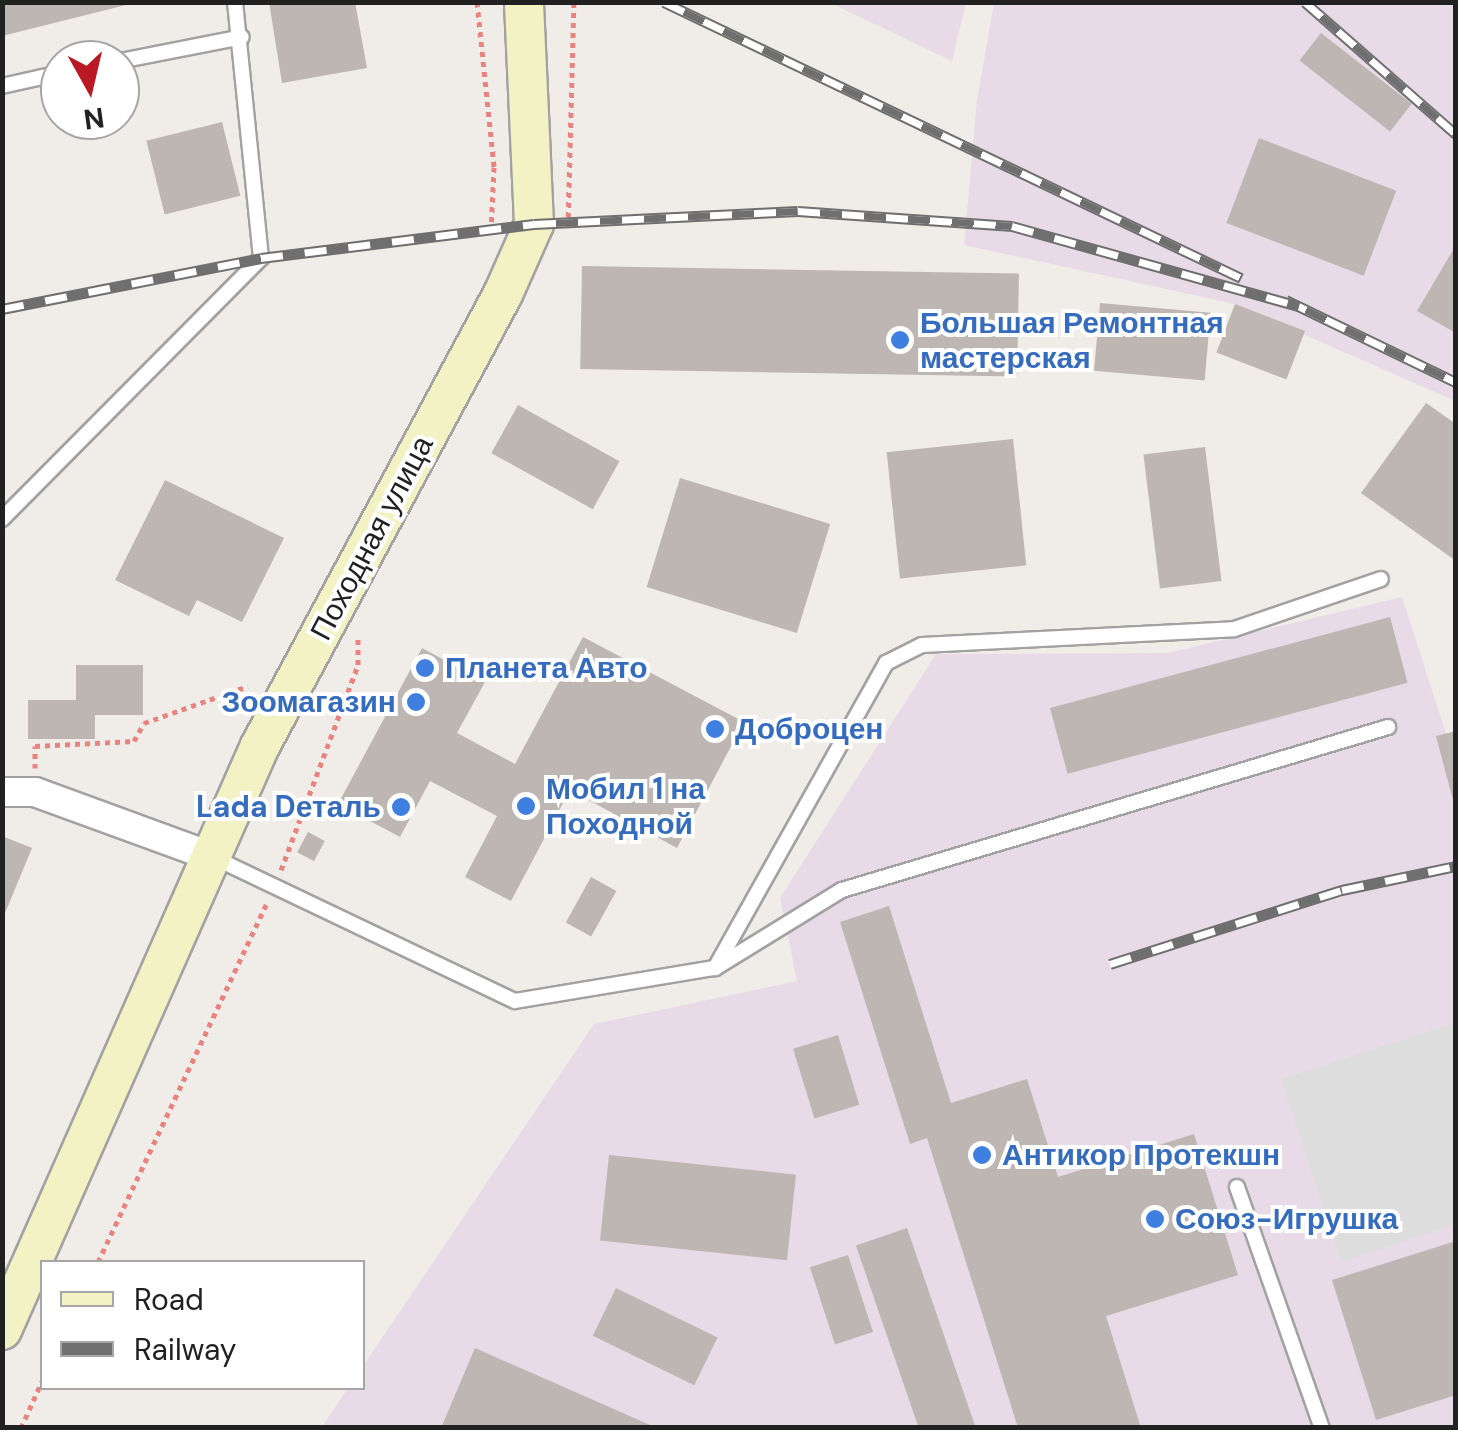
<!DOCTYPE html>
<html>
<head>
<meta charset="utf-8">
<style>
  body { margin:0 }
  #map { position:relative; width:1458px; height:1430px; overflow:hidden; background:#f0ede9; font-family:"DM Sans",sans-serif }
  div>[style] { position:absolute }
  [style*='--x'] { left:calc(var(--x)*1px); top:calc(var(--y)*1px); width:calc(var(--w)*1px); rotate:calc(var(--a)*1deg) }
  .industrial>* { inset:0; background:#e8dbe7 }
  .parking>* { inset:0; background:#ddd }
  .building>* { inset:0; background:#bdb6b2; transform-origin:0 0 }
  .path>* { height:5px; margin-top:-2.5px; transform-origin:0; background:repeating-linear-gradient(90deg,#ea8380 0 5px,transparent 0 10px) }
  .roads { filter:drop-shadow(2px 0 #a2a2a2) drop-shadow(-2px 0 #a2a2a2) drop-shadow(0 2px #a2a2a2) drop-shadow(0 -2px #a2a2a2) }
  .service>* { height:14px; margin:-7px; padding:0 7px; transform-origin:7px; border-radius:7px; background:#fff }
  .minor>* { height:28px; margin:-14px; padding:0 14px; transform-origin:14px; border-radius:14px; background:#fff }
  .secondary>* { height:38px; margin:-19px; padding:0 19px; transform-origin:19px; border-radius:19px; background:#f3f2c4 }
  .rail>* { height:11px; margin-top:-5.5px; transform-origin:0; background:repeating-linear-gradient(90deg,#fff 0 22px,#6f6f6f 0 44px); box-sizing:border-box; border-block:2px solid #6f6f6f }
  .dots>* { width:28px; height:28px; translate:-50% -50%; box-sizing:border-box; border:5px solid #fff; border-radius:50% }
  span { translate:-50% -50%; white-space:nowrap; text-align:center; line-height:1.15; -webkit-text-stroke:8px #fff; paint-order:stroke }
  .shop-label { font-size:30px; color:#366cbe; font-weight:700 }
  .left { translate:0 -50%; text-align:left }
  .right { translate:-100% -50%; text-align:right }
  .street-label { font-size:30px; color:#212121 }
  .frame { position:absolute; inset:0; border:5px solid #212121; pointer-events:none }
  .legend { position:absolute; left:40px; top:1260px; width:325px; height:130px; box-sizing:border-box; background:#fff; border:2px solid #a6a6a6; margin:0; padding:12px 18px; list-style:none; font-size:30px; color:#212121 }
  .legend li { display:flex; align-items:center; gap:20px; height:50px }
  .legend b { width:50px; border:2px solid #a6a6a6 }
  .north { position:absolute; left:40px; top:40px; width:100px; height:100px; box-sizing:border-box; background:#fff; border:2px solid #a6a6a6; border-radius:50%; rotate:172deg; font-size:28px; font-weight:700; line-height:40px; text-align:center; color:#212121 }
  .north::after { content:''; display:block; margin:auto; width:35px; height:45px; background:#ba1823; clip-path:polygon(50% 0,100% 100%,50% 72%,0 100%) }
</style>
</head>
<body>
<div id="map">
  <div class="industrial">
    <div style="clip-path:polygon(830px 3px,966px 3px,952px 61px)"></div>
    <div style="clip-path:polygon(994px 3px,1455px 3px,1455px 401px,1235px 304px,964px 245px,977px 100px)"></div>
    <div style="clip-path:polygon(1402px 597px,1455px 761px,1455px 1427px,321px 1428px,348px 1388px,362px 1388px,363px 1366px,594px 1024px,797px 981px,780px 898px,936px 654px,1168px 653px)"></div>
  </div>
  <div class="parking">
    <div style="clip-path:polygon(1455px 1023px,1455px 1224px,1341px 1262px,1281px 1079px)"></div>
  </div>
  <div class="building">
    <div style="clip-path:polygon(2px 2px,130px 2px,130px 4px,2px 36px)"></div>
    <div style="clip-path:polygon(269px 2px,355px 2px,367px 68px,282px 83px)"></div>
    <div style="left:1321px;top:33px;width:115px;height:35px;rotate:38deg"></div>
    <div style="left:222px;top:122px;width:76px;height:78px;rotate:76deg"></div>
    <div style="left:1259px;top:138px;width:147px;height:91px;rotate:21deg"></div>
    <div style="clip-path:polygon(1456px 245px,1456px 333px,1417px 311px)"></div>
    <div style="left:582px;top:266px;width:437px;height:103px;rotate:1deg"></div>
    <div style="left:1100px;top:303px;width:111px;height:68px;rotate:5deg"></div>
    <div style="left:1235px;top:304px;width:75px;height:52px;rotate:21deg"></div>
    <div style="clip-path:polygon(1426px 403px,1456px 424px,1456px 561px,1361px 493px)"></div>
    <div style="left:518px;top:405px;width:116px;height:55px;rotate:29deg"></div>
    <div style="left:1013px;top:439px;width:127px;height:127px;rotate:84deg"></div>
    <div style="left:1205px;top:447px;width:135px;height:62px;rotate:83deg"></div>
    <div style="left:680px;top:478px;width:157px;height:114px;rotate:17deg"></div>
    <div style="clip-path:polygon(165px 480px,284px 538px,242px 622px,197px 600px,189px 616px,115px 580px)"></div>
    <div style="left:1390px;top:617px;width:68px;height:352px;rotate:75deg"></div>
    <div style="clip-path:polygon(583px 637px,744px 722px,677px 848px,570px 790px,511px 901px,465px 877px,497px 816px,430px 781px,400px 837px,338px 804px,422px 648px,485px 682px,457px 733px,515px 764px)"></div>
    <div style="clip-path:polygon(76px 665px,143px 665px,143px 715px,95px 715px,95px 739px,28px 739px,28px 700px,76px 700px)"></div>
    <div style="clip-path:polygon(1456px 731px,1456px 803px,1454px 804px,1436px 736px)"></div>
    <div style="left:308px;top:832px;width:19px;height:23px;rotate:28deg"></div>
    <div style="clip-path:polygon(2px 836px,32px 848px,3px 918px,2px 918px)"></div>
    <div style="left:591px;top:877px;width:29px;height:52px;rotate:29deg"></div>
    <div style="clip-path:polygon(889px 906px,951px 1103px,1027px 1079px,1058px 1177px,1194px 1134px,1238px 1275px,1106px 1316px,1141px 1428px,1018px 1428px,927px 1138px,910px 1144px,840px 922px)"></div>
    <div style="left:838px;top:1035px;width:73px;height:47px;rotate:73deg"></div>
    <div style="left:609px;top:1155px;width:188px;height:86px;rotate:6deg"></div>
    <div style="left:907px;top:1228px;width:212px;height:54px;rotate:71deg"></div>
    <div style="clip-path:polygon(1456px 1241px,1456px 1395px,1376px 1420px,1332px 1280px)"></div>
    <div style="left:848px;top:1255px;width:81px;height:40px;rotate:72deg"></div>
    <div style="left:616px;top:1288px;width:113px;height:53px;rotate:26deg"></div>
    <div style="clip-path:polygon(475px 1348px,657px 1428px,441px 1428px)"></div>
  </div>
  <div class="path">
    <div style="--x:477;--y:2;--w:166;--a:84.1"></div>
    <div style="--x:494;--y:167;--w:63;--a:92.7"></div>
    <div style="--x:568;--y:227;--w:225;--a:-88.5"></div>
    <div style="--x:35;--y:768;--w:22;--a:-90"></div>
    <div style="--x:35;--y:746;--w:99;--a:-2.9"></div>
    <div style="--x:134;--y:741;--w:21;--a:-61"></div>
    <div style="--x:144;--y:723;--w:110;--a:-19.6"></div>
    <div style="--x:281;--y:870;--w:219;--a:-69.4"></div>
    <div style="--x:358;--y:665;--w:30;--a:-90"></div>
    <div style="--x:98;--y:1262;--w:397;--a:-64.8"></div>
    <div style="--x:21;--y:1428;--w:51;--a:-65.9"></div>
  </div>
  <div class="roads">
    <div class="service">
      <div style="--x:120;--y:61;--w:124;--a:-11.1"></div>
      <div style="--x:2;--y:86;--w:59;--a:-12.6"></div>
      <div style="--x:2;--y:519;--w:368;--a:-45.2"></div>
      <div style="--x:261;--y:258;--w:257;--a:-95.8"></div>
      <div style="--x:215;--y:858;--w:332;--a:25.5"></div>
      <div style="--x:515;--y:1001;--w:203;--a:-9.4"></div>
      <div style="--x:715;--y:968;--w:149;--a:-31.6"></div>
      <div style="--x:842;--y:890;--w:570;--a:-16.62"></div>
      <div style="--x:715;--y:968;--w:350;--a:-60.7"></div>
      <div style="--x:886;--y:663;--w:40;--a:-26.6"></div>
      <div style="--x:922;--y:645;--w:312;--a:-2.9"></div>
      <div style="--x:1234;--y:629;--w:155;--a:-18.8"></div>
      <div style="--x:1237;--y:1187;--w:256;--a:70.6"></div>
    </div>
    <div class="minor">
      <div style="--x:2;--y:792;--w:33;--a:0"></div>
      <div style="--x:35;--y:792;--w:189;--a:20.1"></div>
    </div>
    <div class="secondary">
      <div style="--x:2;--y:1330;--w:638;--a:-66.17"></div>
      <div style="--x:260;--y:746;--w:513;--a:-61.74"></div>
      <div style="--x:503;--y:294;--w:77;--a:-66.1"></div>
      <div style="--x:534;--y:224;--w:222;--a:-92.6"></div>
    </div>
  </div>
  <div class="rail">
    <div style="--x:664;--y:2;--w:640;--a:25.56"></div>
    <div style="--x:1305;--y:2;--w:201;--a:41.2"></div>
    <div style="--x:1286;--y:300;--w:189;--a:25.8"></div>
    <div style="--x:2;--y:309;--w:264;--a:-11.1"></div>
    <div style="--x:261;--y:258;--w:275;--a:-7.1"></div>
    <div style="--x:534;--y:224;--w:264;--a:-2.8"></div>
    <div style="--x:798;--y:211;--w:215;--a:4"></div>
    <div style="--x:1012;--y:226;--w:298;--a:15.6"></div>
    <div style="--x:1110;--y:964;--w:244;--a:-17.7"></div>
    <div style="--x:1342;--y:890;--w:116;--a:-11.9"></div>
  </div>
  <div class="dots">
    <div style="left:900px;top:340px;background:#3f7fe0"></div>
    <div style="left:425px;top:668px;background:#3f7fe0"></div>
    <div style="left:416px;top:702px;background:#3f7fe0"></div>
    <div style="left:715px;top:729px;background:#3f7fe0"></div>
    <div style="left:526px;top:806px;background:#3f7fe0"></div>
    <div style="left:401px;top:807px;background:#3f7fe0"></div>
    <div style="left:982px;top:1155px;background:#3f7fe0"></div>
    <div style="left:1155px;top:1219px;background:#3f7fe0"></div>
  </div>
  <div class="shop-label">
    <span class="left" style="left:920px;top:340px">Большая Ремонтная<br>мастерская</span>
    <span class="left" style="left:445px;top:668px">Планета Авто</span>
    <span class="right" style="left:396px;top:702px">Зоомагазин</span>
    <span class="left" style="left:735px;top:729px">Доброцен</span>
    <span class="left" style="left:546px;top:806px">Мобил 1 на<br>Походной</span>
    <span class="right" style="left:381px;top:807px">Lada Dеталь</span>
    <span class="left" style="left:1002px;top:1155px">Антикор Протекшн</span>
    <span class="left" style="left:1175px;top:1219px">Союз-Игрушка</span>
  </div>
  <div class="street-label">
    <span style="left:372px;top:538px;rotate:-62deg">Походная улица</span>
  </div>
  <div class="frame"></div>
  <ul class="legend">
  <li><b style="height:12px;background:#f3f2c4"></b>Road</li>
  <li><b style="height:12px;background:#6f6f6f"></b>Railway</li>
  </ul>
  <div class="north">N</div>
</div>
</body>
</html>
